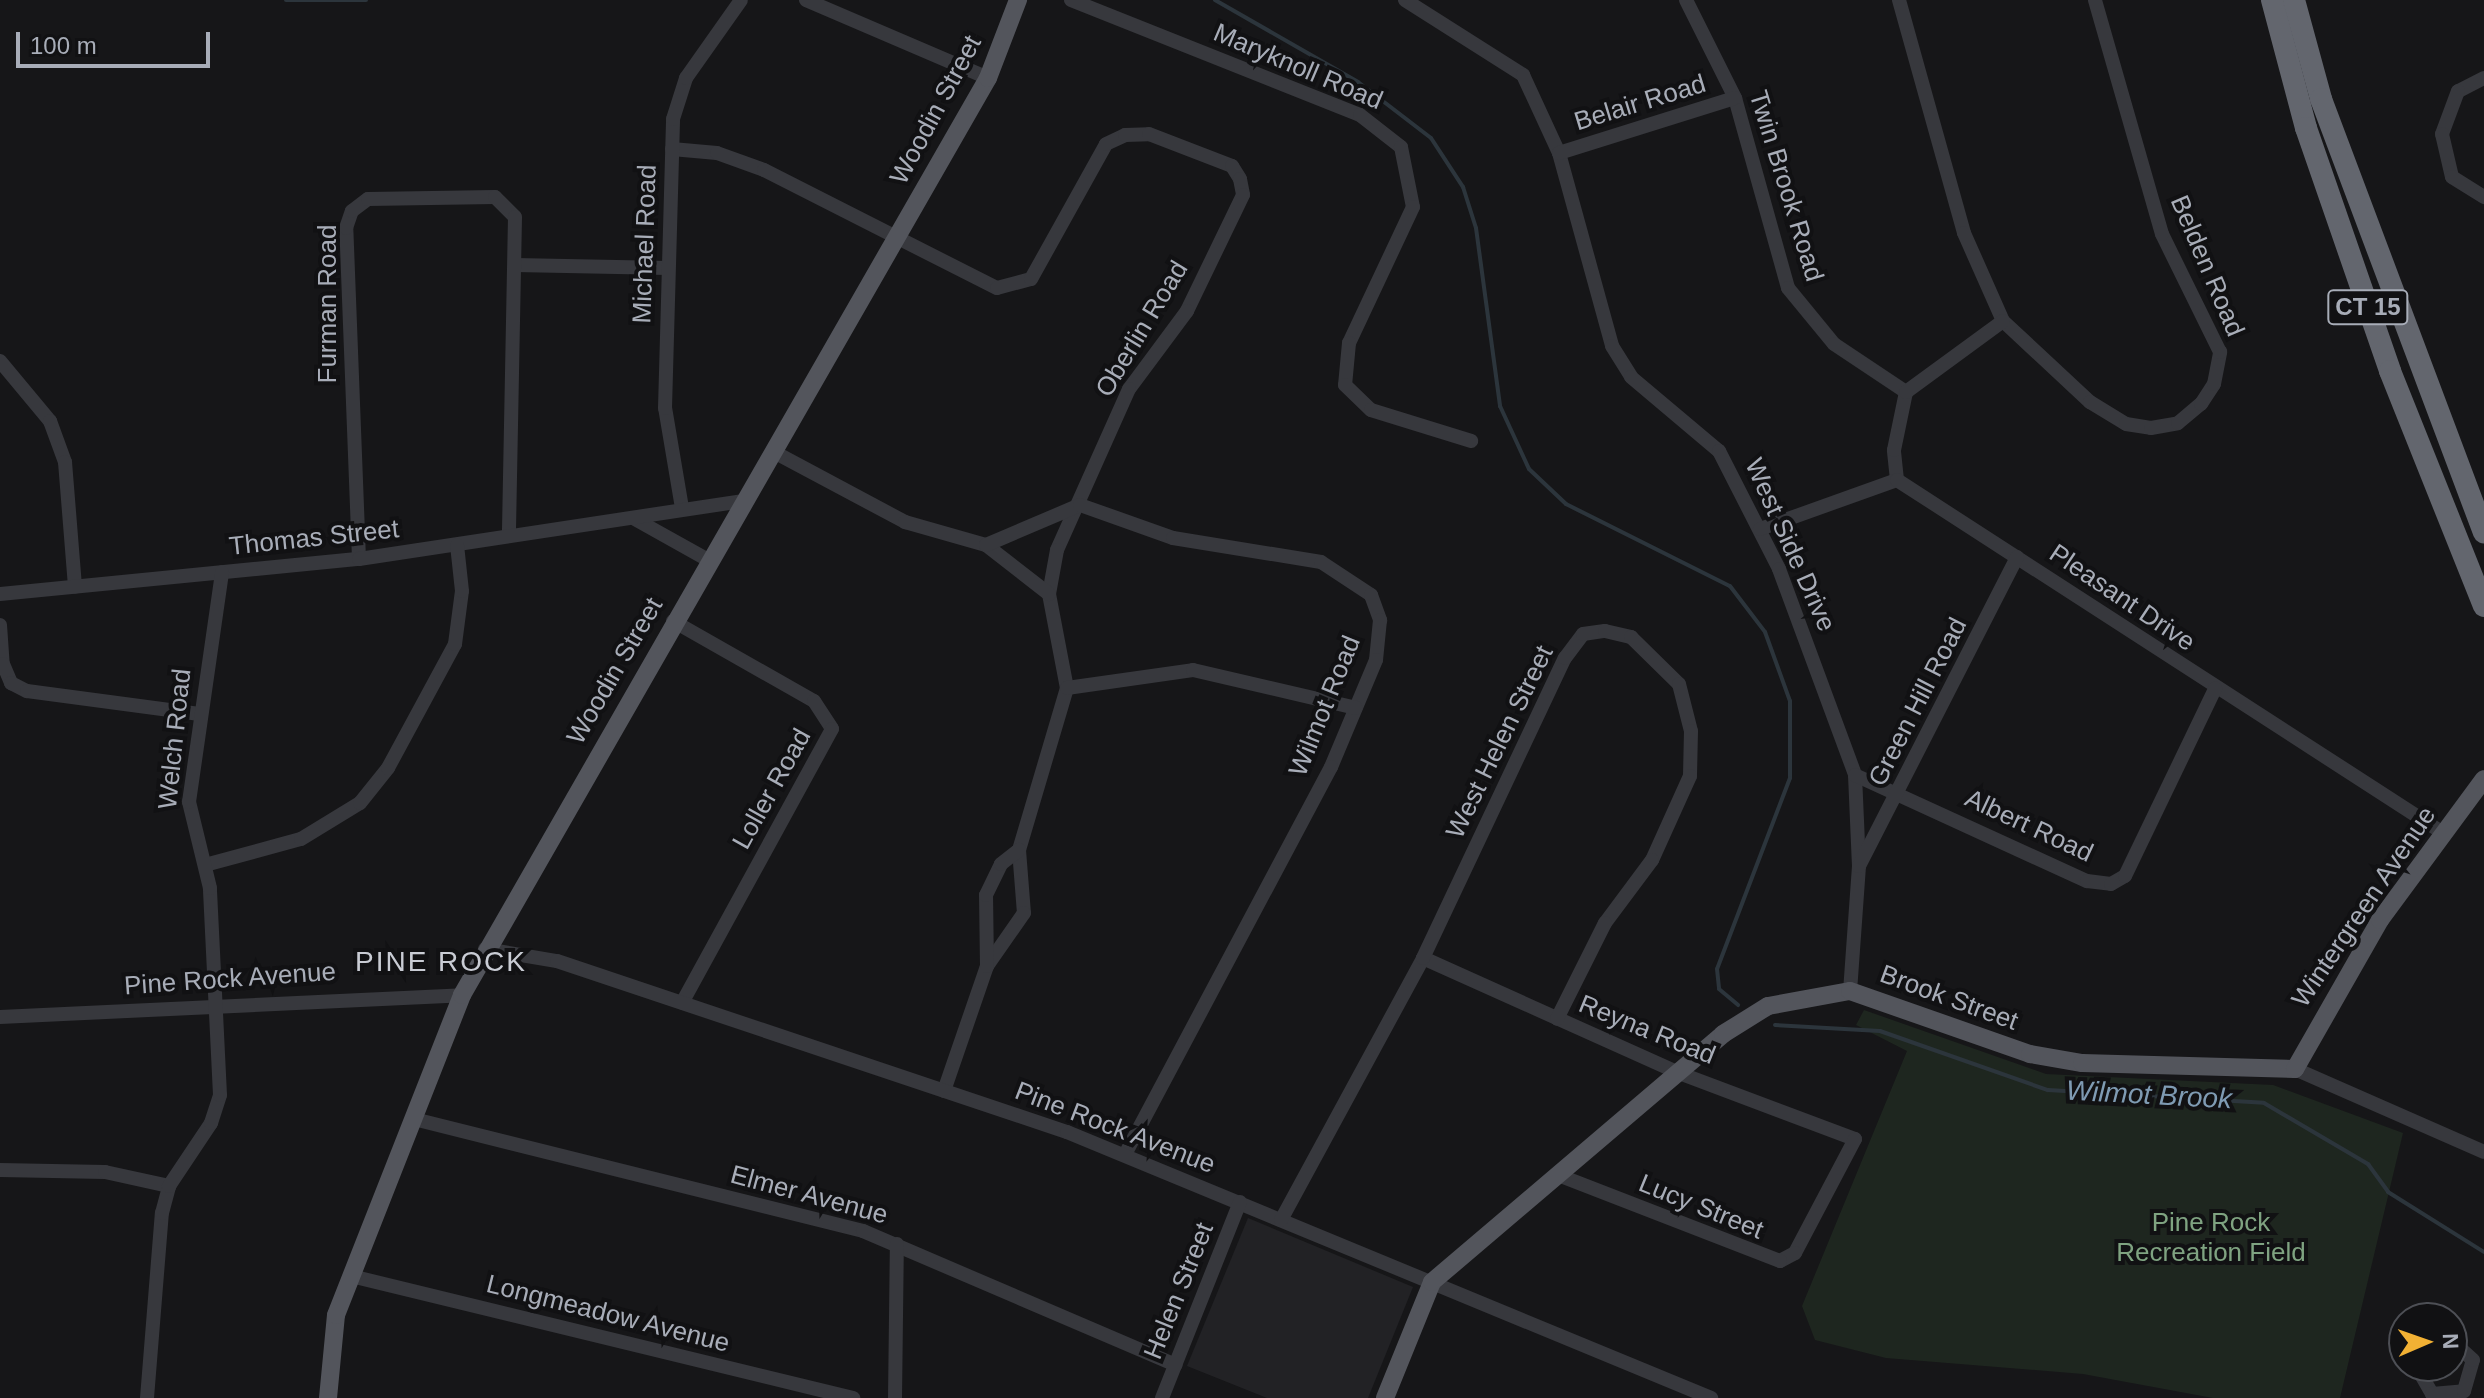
<!DOCTYPE html>
<html>
<head>
<meta charset="utf-8">
<style>
  body { margin:0 }
  #map { position:relative; width:2484px; height:1398px; overflow:hidden; background:#161618; font-family:Arial,sans-serif }
  div>[style] { position:absolute }
  [style*='--x'] { left:calc(var(--x)*1px); top:calc(var(--y)*1px); width:calc(var(--w)*1px); rotate:calc(var(--a)*1deg) }
  .built>* { inset:0; background:#222225 }
  .green>* { inset:0; background:#1e261f }
  .stream>* { height:4px; margin:-2px; padding:0 2px; transform-origin:2px; border-radius:2px; background:#2c353c }
  .minor>* { height:14px; margin:-7px; padding:0 7px; transform-origin:7px; border-radius:7px; background:#37383d }
  .major>* { height:18px; margin:-9px; padding:0 9px; transform-origin:9px; border-radius:9px; background:#53555c }
  .highway>* { height:22px; margin:-11px; padding:0 11px; transform-origin:11px; border-radius:11px; background:#63666e }
  span { translate:-50% -50%; white-space:nowrap; text-align:center; line-height:1.15; -webkit-text-stroke:8px #111113; paint-order:stroke }
  .shield-label span { padding:2px 6px; background:#111113; border:2px solid; border-radius:6px; -webkit-text-stroke-width:0 }
  .shield-label { font-size:24px; color:#a8adb8; font-weight:700 }
  .street-label { font-size:26px; color:#a8adb8 }
  .park-label { font-size:26px; color:#7fa381 }
  .neighbourhood-label { font-size:28px; color:#c9ccd4; letter-spacing:2px }
  .water-label { font-size:28px; color:#7f9bb3; font-style:italic }
  .north { position:absolute; left:2388px; top:1302px; width:80px; height:80px; box-sizing:border-box; background:#111113; border:2px solid #4d4f55; border-radius:50%; rotate:88deg; font-size:22px; font-weight:700; line-height:32px; text-align:center; color:#a8adb8 }
  .north::after { content:''; display:block; margin:auto; width:28px; height:36px; background:#f2b134; clip-path:polygon(50% 0,100% 100%,50% 72%,0 100%) }
  .scale { position:absolute; left:16px; top:32px; width:194px; height:36px; box-sizing:border-box; border:4px solid #a8adb8; border-top:0; padding-left:10px; font-size:24px; line-height:28px; white-space:nowrap; color:#a8adb8; -webkit-text-stroke:6px #111113; paint-order:stroke }
</style>
</head>
<body>
<div id="map">
  <div class="built">
    <div style="clip-path:polygon(1248px 1218px,1413px 1287px,1368px 1398px,1267px 1398px,1187px 1366px)"></div>
  </div>
  <div class="green">
    <div style="clip-path:polygon(1864px 1010px,2046px 1074px,2273px 1085px,2403px 1133px,2340px 1398px,2213px 1398px,2083px 1374px,1886px 1358px,1815px 1340px,1802px 1306px,1907px 1051px,1856px 1025px)"></div>
  </div>
  <div class="stream">
    <div style="--x:286;--y:0;--w:80;--a:0"></div>
    <div style="--x:1215;--y:0;--w:165;--a:29.8"></div>
    <div style="--x:1358;--y:82;--w:92;--a:37.5"></div>
    <div style="--x:1431;--y:138;--w:59;--a:56.9"></div>
    <div style="--x:1463;--y:187;--w:43;--a:72.4"></div>
    <div style="--x:1476;--y:228;--w:180;--a:82.3"></div>
    <div style="--x:1500;--y:406;--w:69;--a:65.3"></div>
    <div style="--x:1529;--y:469;--w:51;--a:43.4"></div>
    <div style="--x:1566;--y:504;--w:183;--a:26.6"></div>
    <div style="--x:1730;--y:586;--w:58;--a:52.7"></div>
    <div style="--x:1765;--y:632;--w:73;--a:70.1"></div>
    <div style="--x:1790;--y:701;--w:77;--a:90"></div>
    <div style="--x:1790;--y:778;--w:204;--a:110.9"></div>
    <div style="--x:1717;--y:969;--w:20;--a:84"></div>
    <div style="--x:1719;--y:989;--w:25;--a:40"></div>
    <div style="--x:1775;--y:1025;--w:105;--a:3.3"></div>
    <div style="--x:1880;--y:1031;--w:178;--a:19.4"></div>
    <div style="--x:2048;--y:1090;--w:216;--a:3.4"></div>
    <div style="--x:2264;--y:1103;--w:121;--a:30.4"></div>
    <div style="--x:2368;--y:1164;--w:34;--a:54"></div>
    <div style="--x:2388;--y:1192;--w:113;--a:32"></div>
  </div>
  <div class="minor">
    <div style="--x:806;--y:0;--w:198;--a:23.2"></div>
    <div style="--x:1071;--y:0;--w:311;--a:21.7"></div>
    <div style="--x:1360;--y:115;--w:52;--a:38"></div>
    <div style="--x:1401;--y:147;--w:61;--a:78.7"></div>
    <div style="--x:1413;--y:207;--w:150;--a:115.2"></div>
    <div style="--x:1349;--y:343;--w:42;--a:95.4"></div>
    <div style="--x:1345;--y:385;--w:36;--a:44"></div>
    <div style="--x:1371;--y:410;--w:105;--a:17.2"></div>
    <div style="--x:1405;--y:0;--w:140;--a:32.4"></div>
    <div style="--x:1523;--y:75;--w:86;--a:65.2"></div>
    <div style="--x:1559;--y:153;--w:200;--a:74.6"></div>
    <div style="--x:1612;--y:346;--w:36;--a:58"></div>
    <div style="--x:1631;--y:377;--w:115;--a:40.1"></div>
    <div style="--x:1719;--y:451;--w:132;--a:63"></div>
    <div style="--x:1779;--y:569;--w:220;--a:69.7"></div>
    <div style="--x:1855;--y:775;--w:91;--a:87.5"></div>
    <div style="--x:1859;--y:866;--w:125;--a:94.1"></div>
    <div style="--x:1686;--y:0;--w:110;--a:63.4"></div>
    <div style="--x:1735;--y:98;--w:197;--a:74.4"></div>
    <div style="--x:1788;--y:288;--w:72;--a:50.6"></div>
    <div style="--x:1834;--y:344;--w:87;--a:33.7"></div>
    <div style="--x:1899;--y:0;--w:242;--a:74.4"></div>
    <div style="--x:1964;--y:233;--w:96;--a:66.1"></div>
    <div style="--x:2003;--y:321;--w:119;--a:43"></div>
    <div style="--x:2090;--y:402;--w:42;--a:31.4"></div>
    <div style="--x:2126;--y:424;--w:25;--a:9"></div>
    <div style="--x:2151;--y:428;--w:27;--a:-10"></div>
    <div style="--x:2178;--y:423;--w:30;--a:-40"></div>
    <div style="--x:2201;--y:404;--w:24;--a:-57"></div>
    <div style="--x:2214;--y:384;--w:33;--a:-79"></div>
    <div style="--x:2220;--y:352;--w:131;--a:-116.2"></div>
    <div style="--x:2162;--y:234;--w:243;--a:-106"></div>
    <div style="--x:2484;--y:78;--w:29;--a:153"></div>
    <div style="--x:2458;--y:91;--w:46;--a:110.4"></div>
    <div style="--x:2442;--y:134;--w:44;--a:76.9"></div>
    <div style="--x:2452;--y:177;--w:38;--a:32"></div>
    <div style="--x:672;--y:149;--w:45;--a:5.1"></div>
    <div style="--x:717;--y:153;--w:50;--a:19.9"></div>
    <div style="--x:764;--y:170;--w:261;--a:26.9"></div>
    <div style="--x:997;--y:288;--w:35;--a:-15"></div>
    <div style="--x:1031;--y:279;--w:154;--a:-60.9"></div>
    <div style="--x:1106;--y:144;--w:21;--a:-25"></div>
    <div style="--x:1125;--y:135;--w:24;--a:-2"></div>
    <div style="--x:1149;--y:134;--w:89;--a:21.1"></div>
    <div style="--x:1232;--y:166;--w:15;--a:58"></div>
    <div style="--x:1240;--y:179;--w:16;--a:79"></div>
    <div style="--x:1243;--y:195;--w:129;--a:115.8"></div>
    <div style="--x:1187;--y:311;--w:97;--a:126.6"></div>
    <div style="--x:1129;--y:389;--w:176;--a:114.1"></div>
    <div style="--x:1057;--y:550;--w:45;--a:100.3"></div>
    <div style="--x:1049;--y:594;--w:96;--a:79.2"></div>
    <div style="--x:1067;--y:688;--w:169;--a:106.5"></div>
    <div style="--x:1019;--y:850;--w:63;--a:85.5"></div>
    <div style="--x:1024;--y:913;--w:65;--a:124.9"></div>
    <div style="--x:987;--y:966;--w:132;--a:109"></div>
    <div style="--x:1559;--y:153;--w:184;--a:-17.4"></div>
    <div style="--x:515;--y:265;--w:153;--a:1.1"></div>
    <div style="--x:0;--y:361;--w:78;--a:50.2"></div>
    <div style="--x:50;--y:421;--w:44;--a:69.9"></div>
    <div style="--x:65;--y:462;--w:125;--a:85.4"></div>
    <div style="--x:774;--y:452;--w:149;--a:28.1"></div>
    <div style="--x:905;--y:522;--w:84;--a:15.9"></div>
    <div style="--x:986;--y:545;--w:80;--a:37.9"></div>
    <div style="--x:1897;--y:480;--w:30;--a:-96"></div>
    <div style="--x:1894;--y:450;--w:59;--a:-78.3"></div>
    <div style="--x:1906;--y:392;--w:120;--a:-36.2"></div>
    <div style="--x:682;--y:508;--w:101;--a:-99.6"></div>
    <div style="--x:665;--y:408;--w:289;--a:-88.4"></div>
    <div style="--x:673;--y:119;--w:43;--a:-72.4"></div>
    <div style="--x:686;--y:78;--w:95;--a:-54.8"></div>
    <div style="--x:633;--y:518;--w:88;--a:29.2"></div>
    <div style="--x:1760;--y:529;--w:145;--a:-19.7"></div>
    <div style="--x:1897;--y:480;--w:650;--a:32.88"></div>
    <div style="--x:986;--y:545;--w:102;--a:-23.1"></div>
    <div style="--x:1080;--y:505;--w:99;--a:19.5"></div>
    <div style="--x:1173;--y:538;--w:150;--a:9.2"></div>
    <div style="--x:1321;--y:562;--w:60;--a:33.4"></div>
    <div style="--x:1371;--y:595;--w:27;--a:70"></div>
    <div style="--x:1380;--y:620;--w:40;--a:95.7"></div>
    <div style="--x:1376;--y:660;--w:116;--a:112.8"></div>
    <div style="--x:1331;--y:767;--w:438;--a:118"></div>
    <div style="--x:359;--y:559;--w:331;--a:-92.2"></div>
    <div style="--x:346;--y:228;--w:18;--a:-71"></div>
    <div style="--x:352;--y:211;--w:20;--a:-37"></div>
    <div style="--x:368;--y:199;--w:127;--a:-0.9"></div>
    <div style="--x:495;--y:197;--w:28;--a:45"></div>
    <div style="--x:515;--y:217;--w:319;--a:91.1"></div>
    <div style="--x:0;--y:594;--w:361;--a:-5.6"></div>
    <div style="--x:359;--y:559;--w:389;--a:-8.6"></div>
    <div style="--x:673;--y:621;--w:162;--a:29.6"></div>
    <div style="--x:814;--y:701;--w:33;--a:57"></div>
    <div style="--x:832;--y:729;--w:312;--a:118.7"></div>
    <div style="--x:0;--y:625;--w:39;--a:86"></div>
    <div style="--x:3;--y:664;--w:21;--a:67"></div>
    <div style="--x:11;--y:683;--w:18;--a:27"></div>
    <div style="--x:27;--y:691;--w:174;--a:7.6"></div>
    <div style="--x:1067;--y:688;--w:127;--a:-8.1"></div>
    <div style="--x:1193;--y:670;--w:167;--a:13.1"></div>
    <div style="--x:1855;--y:775;--w:255;--a:24.6"></div>
    <div style="--x:2087;--y:881;--w:24;--a:7"></div>
    <div style="--x:2111;--y:884;--w:16;--a:-30"></div>
    <div style="--x:2125;--y:876;--w:208;--a:-64.3"></div>
    <div style="--x:205;--y:865;--w:99;--a:-15.2"></div>
    <div style="--x:301;--y:839;--w:69;--a:-31.4"></div>
    <div style="--x:360;--y:803;--w:45;--a:-51.3"></div>
    <div style="--x:388;--y:768;--w:141;--a:-61.6"></div>
    <div style="--x:455;--y:644;--w:53;--a:-82.5"></div>
    <div style="--x:462;--y:591;--w:46;--a:-96.2"></div>
    <div style="--x:1859;--y:866;--w:347;--a:-62.9"></div>
    <div style="--x:485;--y:949;--w:73;--a:9.5"></div>
    <div style="--x:557;--y:961;--w:538;--a:18.54"></div>
    <div style="--x:1067;--y:1132;--w:697;--a:22.44"></div>
    <div style="--x:1423;--y:958;--w:281;--a:24.2"></div>
    <div style="--x:1679;--y:1073;--w:188;--a:20.6"></div>
    <div style="--x:1855;--y:1139;--w:129;--a:117.8"></div>
    <div style="--x:1795;--y:1253;--w:17;--a:152"></div>
    <div style="--x:1780;--y:1261;--w:238;--a:-158.8"></div>
    <div style="--x:987;--y:966;--w:71;--a:-90.8"></div>
    <div style="--x:986;--y:895;--w:34;--a:-64"></div>
    <div style="--x:1001;--y:864;--w:23;--a:-38"></div>
    <div style="--x:0;--y:1017;--w:463;--a:-2.7"></div>
    <div style="--x:2295;--y:1069;--w:206;--a:23.7"></div>
    <div style="--x:414;--y:1119;--w:463;--a:14"></div>
    <div style="--x:863;--y:1231;--w:340;--a:23.2"></div>
    <div style="--x:0;--y:1170;--w:105;--a:1.1"></div>
    <div style="--x:105;--y:1172;--w:66;--a:12.3"></div>
    <div style="--x:1281;--y:1220;--w:298;--a:-61.5"></div>
    <div style="--x:1423;--y:958;--w:332;--a:-64.7"></div>
    <div style="--x:1565;--y:658;--w:30;--a:-53"></div>
    <div style="--x:1583;--y:634;--w:22;--a:-8"></div>
    <div style="--x:1605;--y:631;--w:27;--a:13"></div>
    <div style="--x:1631;--y:637;--w:67;--a:44.4"></div>
    <div style="--x:1679;--y:684;--w:49;--a:75.7"></div>
    <div style="--x:1691;--y:731;--w:45;--a:91.3"></div>
    <div style="--x:1690;--y:776;--w:92;--a:114.3"></div>
    <div style="--x:1652;--y:860;--w:79;--a:126.7"></div>
    <div style="--x:1605;--y:923;--w:107;--a:116.6"></div>
    <div style="--x:351;--y:1276;--w:517;--a:13.66"></div>
    <div style="--x:2416;--y:1366;--w:32;--a:60"></div>
    <div style="--x:2432;--y:1394;--w:32;--a:-5"></div>
    <div style="--x:2464;--y:1391;--w:32;--a:-74"></div>
    <div style="--x:2473;--y:1360;--w:28;--a:-138"></div>
    <div style="--x:147;--y:1398;--w:186;--a:-85.4"></div>
    <div style="--x:162;--y:1213;--w:28;--a:-75"></div>
    <div style="--x:169;--y:1186;--w:76;--a:-56.3"></div>
    <div style="--x:211;--y:1123;--w:29;--a:-72"></div>
    <div style="--x:220;--y:1095;--w:207;--a:-92.8"></div>
    <div style="--x:210;--y:888;--w:89;--a:-103.7"></div>
    <div style="--x:189;--y:802;--w:232;--a:-81.8"></div>
    <div style="--x:895;--y:1398;--w:154;--a:-89.3"></div>
    <div style="--x:1162;--y:1398;--w:211;--a:-68.3"></div>
  </div>
  <div class="major">
    <div style="--x:328;--y:1398;--w:83;--a:-84.5"></div>
    <div style="--x:336;--y:1315;--w:344;--a:-68.5"></div>
    <div style="--x:462;--y:995;--w:1057;--a:-60.16"></div>
    <div style="--x:988;--y:78;--w:84;--a:-69"></div>
    <div style="--x:1385;--y:1398;--w:125;--a:-67.9"></div>
    <div style="--x:1432;--y:1282;--w:382;--a:-40.4"></div>
    <div style="--x:1723;--y:1034;--w:53;--a:-31.9"></div>
    <div style="--x:1768;--y:1006;--w:83;--a:-10.4"></div>
    <div style="--x:1850;--y:991;--w:191;--a:19.3"></div>
    <div style="--x:2030;--y:1054;--w:53;--a:9.8"></div>
    <div style="--x:2082;--y:1063;--w:213;--a:1.6"></div>
    <div style="--x:2295;--y:1069;--w:172;--a:-60.3"></div>
    <div style="--x:2380;--y:920;--w:175;--a:-53.6"></div>
  </div>
  <div class="highway">
    <div style="--x:2272;--y:0;--w:132;--a:75.1"></div>
    <div style="--x:2306;--y:128;--w:257;--a:70.9"></div>
    <div style="--x:2390;--y:371;--w:253;--a:68.2"></div>
    <div style="--x:2294;--y:0;--w:103;--a:74.7"></div>
    <div style="--x:2321;--y:99;--w:463;--a:69.4"></div>
  </div>
  <div class="shield-label">
    <span style="left:2368px;top:307px">CT 15</span>
  </div>
  <div class="street-label">
    <span style="left:1298px;top:67px;rotate:23deg">Maryknoll Road</span>
    <span style="left:1640px;top:103px;rotate:-17deg">Belair Road</span>
    <span style="left:936px;top:110px;rotate:-62deg">Woodin Street</span>
    <span style="left:1786px;top:186px;rotate:73deg">Twin Brook Road</span>
    <span style="left:645px;top:244px;rotate:-88deg">Michael Road</span>
    <span style="left:2207px;top:266px;rotate:67deg">Belden Road</span>
    <span style="left:328px;top:304px;rotate:-90deg">Furman Road</span>
    <span style="left:1142px;top:329px;rotate:-59deg">Oberlin Road</span>
    <span style="left:314px;top:538px;rotate:-6deg">Thomas Street</span>
    <span style="left:1790px;top:545px;rotate:66deg">West Side Drive</span>
    <span style="left:2122px;top:598px;rotate:34deg">Pleasant Drive</span>
    <span style="left:615px;top:671px;rotate:-60deg">Woodin Street</span>
    <span style="left:1918px;top:702px;rotate:-63deg">Green Hill Road</span>
    <span style="left:1325px;top:706px;rotate:-68deg">Wilmot Road</span>
    <span style="left:175px;top:739px;rotate:-84deg">Welch Road</span>
    <span style="left:1500px;top:742px;rotate:-64deg">West Helen Street</span>
    <span style="left:772px;top:789px;rotate:-61deg">Loller Road</span>
    <span style="left:2029px;top:826px;rotate:25deg">Albert Road</span>
    <span style="left:2364px;top:907px;rotate:-56deg">Wintergreen Avenue</span>
    <span style="left:230px;top:979px;rotate:-4deg">Pine Rock Avenue</span>
    <span style="left:1949px;top:998px;rotate:20deg">Brook Street</span>
    <span style="left:1647px;top:1030px;rotate:22deg">Reyna Road</span>
    <span style="left:1115px;top:1128px;rotate:21deg">Pine Rock Avenue</span>
    <span style="left:809px;top:1195px;rotate:15deg">Elmer Avenue</span>
    <span style="left:1701px;top:1207px;rotate:22deg">Lucy Street</span>
    <span style="left:1179px;top:1291px;rotate:-68deg">Helen Street</span>
    <span style="left:608px;top:1314px;rotate:14deg">Longmeadow Avenue</span>
  </div>
  <div class="park-label">
    <span style="left:2211px;top:1238px">Pine Rock<br>Recreation Field</span>
  </div>
  <div class="neighbourhood-label">
    <span style="left:441px;top:962px">PINE ROCK</span>
  </div>
  <div class="water-label">
    <span style="left:2149px;top:1095px;rotate:3deg">Wilmot Brook</span>
  </div>
  <div class="north">N</div>
  <div class="scale">100 m</div>
</div>
</body>
</html>
